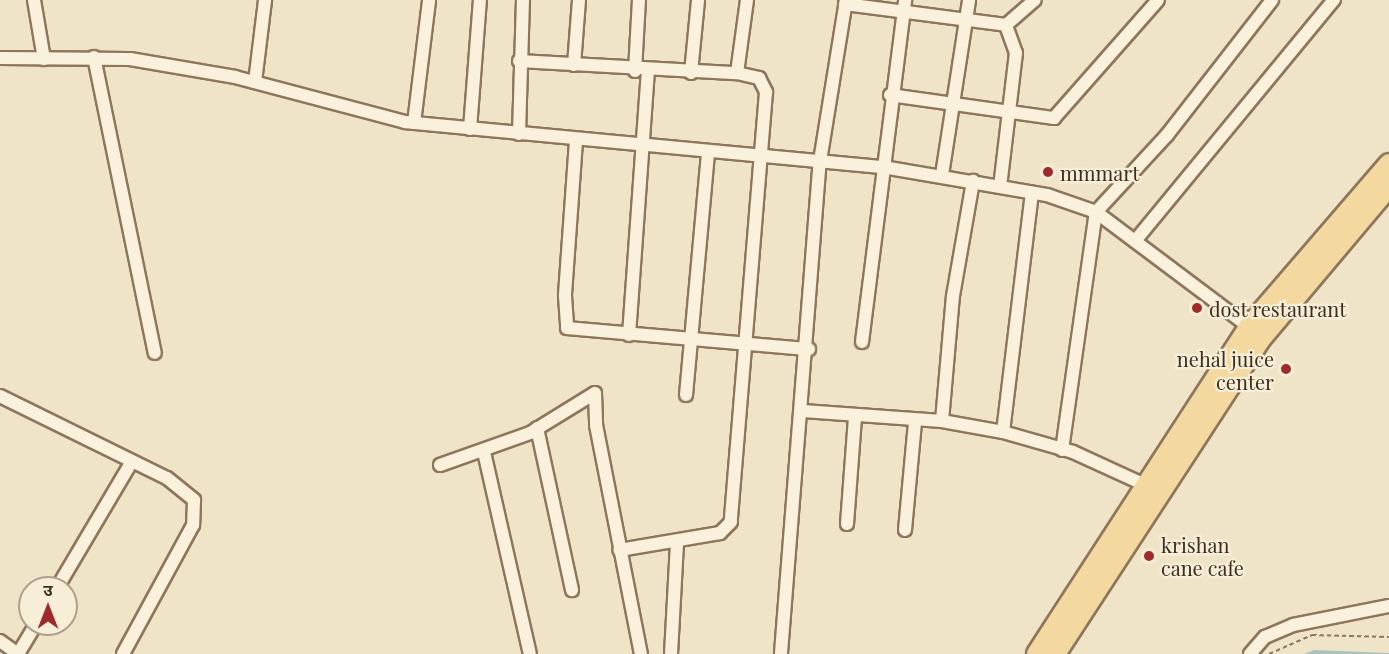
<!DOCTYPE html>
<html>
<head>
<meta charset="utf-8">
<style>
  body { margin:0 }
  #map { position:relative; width:1389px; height:654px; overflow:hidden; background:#f0e4c8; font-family:"Playfair Display","Noto Sans Devanagari",serif }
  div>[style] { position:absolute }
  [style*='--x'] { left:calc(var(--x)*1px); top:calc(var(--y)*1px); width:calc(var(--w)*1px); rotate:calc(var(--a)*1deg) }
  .water>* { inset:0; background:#a9c4bc }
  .path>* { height:2px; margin-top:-1px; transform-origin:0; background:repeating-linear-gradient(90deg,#8d765c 0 4.5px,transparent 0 7.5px) }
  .roads { filter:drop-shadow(2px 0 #8d765c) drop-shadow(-2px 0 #8d765c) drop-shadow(0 2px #8d765c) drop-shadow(0 -2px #8d765c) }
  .street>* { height:12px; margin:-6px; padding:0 6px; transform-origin:6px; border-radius:6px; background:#faf1dc }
  .primary>* { height:20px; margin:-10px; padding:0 10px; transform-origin:10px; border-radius:10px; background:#f3d9a0 }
  .dots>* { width:16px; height:16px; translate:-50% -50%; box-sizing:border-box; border:3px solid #f7eed8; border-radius:50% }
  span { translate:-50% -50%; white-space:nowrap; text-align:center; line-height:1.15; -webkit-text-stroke:4.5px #f7eed8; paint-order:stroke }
  .poi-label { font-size:20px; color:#3d2e20 }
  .left { translate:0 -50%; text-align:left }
  .right { translate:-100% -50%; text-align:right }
  .north { position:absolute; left:18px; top:576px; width:60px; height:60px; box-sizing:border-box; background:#f7eed8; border:2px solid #ada18e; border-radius:50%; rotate:0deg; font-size:16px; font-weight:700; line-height:24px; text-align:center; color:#3d2e20 }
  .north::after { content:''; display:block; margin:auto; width:21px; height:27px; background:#9e2a2b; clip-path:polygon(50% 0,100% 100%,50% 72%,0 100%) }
</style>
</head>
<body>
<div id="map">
  <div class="water">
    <div style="clip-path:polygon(1314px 650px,1389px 653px,1389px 654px,1304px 654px)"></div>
  </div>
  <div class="path">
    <div style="--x:1269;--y:654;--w:47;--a:-23.8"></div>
    <div style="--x:1312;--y:635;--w:77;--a:1.5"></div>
  </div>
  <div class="roads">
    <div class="street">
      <div style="--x:34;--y:0;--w:60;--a:80.4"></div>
      <div style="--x:845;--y:4;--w:162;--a:7.4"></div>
      <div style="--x:94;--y:57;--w:302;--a:78.4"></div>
      <div style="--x:0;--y:58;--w:130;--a:0.4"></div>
      <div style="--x:130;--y:59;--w:107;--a:9.7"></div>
      <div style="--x:235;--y:77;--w:176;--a:14.8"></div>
      <div style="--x:405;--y:122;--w:480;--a:5.4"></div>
      <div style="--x:883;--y:167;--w:166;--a:9.7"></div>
      <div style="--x:1047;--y:195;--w:52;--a:19.1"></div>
      <div style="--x:1096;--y:212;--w:196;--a:36.9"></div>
      <div style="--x:519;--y:61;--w:218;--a:3.2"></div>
      <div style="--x:737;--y:73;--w:23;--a:13"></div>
      <div style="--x:759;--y:78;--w:16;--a:63"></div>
      <div style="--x:766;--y:92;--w:431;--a:94.7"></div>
      <div style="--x:731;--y:522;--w:16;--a:135"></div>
      <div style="--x:720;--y:533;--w:102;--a:170.4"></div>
      <div style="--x:574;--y:65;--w:65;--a:-85.6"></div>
      <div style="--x:635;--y:71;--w:71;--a:-86.8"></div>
      <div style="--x:691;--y:73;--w:73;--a:-84.5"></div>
      <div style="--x:737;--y:73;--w:74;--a:-82.2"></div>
      <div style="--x:255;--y:82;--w:83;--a:-83"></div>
      <div style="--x:890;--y:95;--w:166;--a:8"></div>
      <div style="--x:1054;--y:118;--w:157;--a:-48.6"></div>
      <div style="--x:414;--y:123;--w:124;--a:-83"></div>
      <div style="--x:470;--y:129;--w:129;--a:-85.6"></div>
      <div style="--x:519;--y:134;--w:134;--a:-88.3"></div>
      <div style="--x:576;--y:141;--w:155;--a:94.1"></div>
      <div style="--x:565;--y:296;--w:32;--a:86"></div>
      <div style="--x:567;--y:328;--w:243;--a:5"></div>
      <div style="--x:942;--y:175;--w:177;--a:-81.2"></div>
      <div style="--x:1000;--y:187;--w:135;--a:-83.2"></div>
      <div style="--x:1016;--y:53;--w:30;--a:-110"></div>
      <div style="--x:1006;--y:25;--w:38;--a:-41"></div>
      <div style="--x:1135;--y:241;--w:313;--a:-50.5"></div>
      <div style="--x:629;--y:335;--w:264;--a:-85.9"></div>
      <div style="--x:862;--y:342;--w:345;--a:-82.8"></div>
      <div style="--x:686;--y:395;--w:243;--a:-84.8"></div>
      <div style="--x:0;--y:396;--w:186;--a:26.2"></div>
      <div style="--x:167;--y:478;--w:35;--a:39"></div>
      <div style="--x:194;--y:500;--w:25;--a:92"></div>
      <div style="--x:193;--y:525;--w:147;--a:118.5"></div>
      <div style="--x:803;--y:411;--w:139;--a:4.1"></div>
      <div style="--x:942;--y:421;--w:62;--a:10.2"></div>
      <div style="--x:1003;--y:432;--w:73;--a:15.9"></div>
      <div style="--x:1073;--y:452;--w:79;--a:24.6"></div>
      <div style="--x:942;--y:421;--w:125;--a:-85"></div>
      <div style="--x:953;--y:296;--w:117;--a:-80.1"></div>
      <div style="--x:537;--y:428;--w:166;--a:77.8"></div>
      <div style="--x:1003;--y:432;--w:241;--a:-83.1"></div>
      <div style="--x:1062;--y:450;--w:240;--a:-81.9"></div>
      <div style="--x:1096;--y:212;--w:105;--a:-47.3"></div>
      <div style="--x:1167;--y:135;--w:171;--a:-52.1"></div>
      <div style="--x:484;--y:452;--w:207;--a:77.2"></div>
      <div style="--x:440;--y:465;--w:96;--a:-19.6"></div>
      <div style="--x:530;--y:433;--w:76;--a:-31.6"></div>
      <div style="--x:595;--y:393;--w:32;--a:88"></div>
      <div style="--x:596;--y:425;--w:233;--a:78.9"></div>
      <div style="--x:847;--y:524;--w:107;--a:-85.7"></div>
      <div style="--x:905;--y:530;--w:108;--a:-84.7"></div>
      <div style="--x:57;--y:588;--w:147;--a:-59.4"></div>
      <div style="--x:0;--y:641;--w:22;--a:36"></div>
      <div style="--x:781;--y:653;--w:494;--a:-85.5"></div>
      <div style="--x:820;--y:161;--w:163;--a:-80.8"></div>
      <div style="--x:18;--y:654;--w:35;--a:-59"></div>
      <div style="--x:671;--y:654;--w:112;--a:-86.9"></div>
      <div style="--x:1250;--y:654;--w:23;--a:-49"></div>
      <div style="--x:1265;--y:637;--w:30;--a:-23"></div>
      <div style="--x:1293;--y:625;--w:98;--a:-11.2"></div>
    </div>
    <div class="primary">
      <div style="--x:1037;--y:654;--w:390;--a:-57"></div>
      <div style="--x:1249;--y:327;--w:215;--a:-49.3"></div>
      <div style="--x:1055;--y:654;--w:379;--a:-56.9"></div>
      <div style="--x:1262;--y:337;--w:197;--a:-49.9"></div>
    </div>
  </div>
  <div class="dots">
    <div style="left:1048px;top:172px;background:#9e2a2b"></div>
    <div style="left:1197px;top:308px;background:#9e2a2b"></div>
    <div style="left:1286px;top:369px;background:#9e2a2b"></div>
    <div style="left:1149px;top:556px;background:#9e2a2b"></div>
  </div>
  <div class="poi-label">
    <span class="left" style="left:1060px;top:172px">mmmart</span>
    <span class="left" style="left:1209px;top:308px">dost restaurant</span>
    <span class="right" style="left:1274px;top:370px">nehal juice<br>center</span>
    <span class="left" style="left:1161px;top:556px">krishan<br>cane cafe</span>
  </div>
  <div class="north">उ</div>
</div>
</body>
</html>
